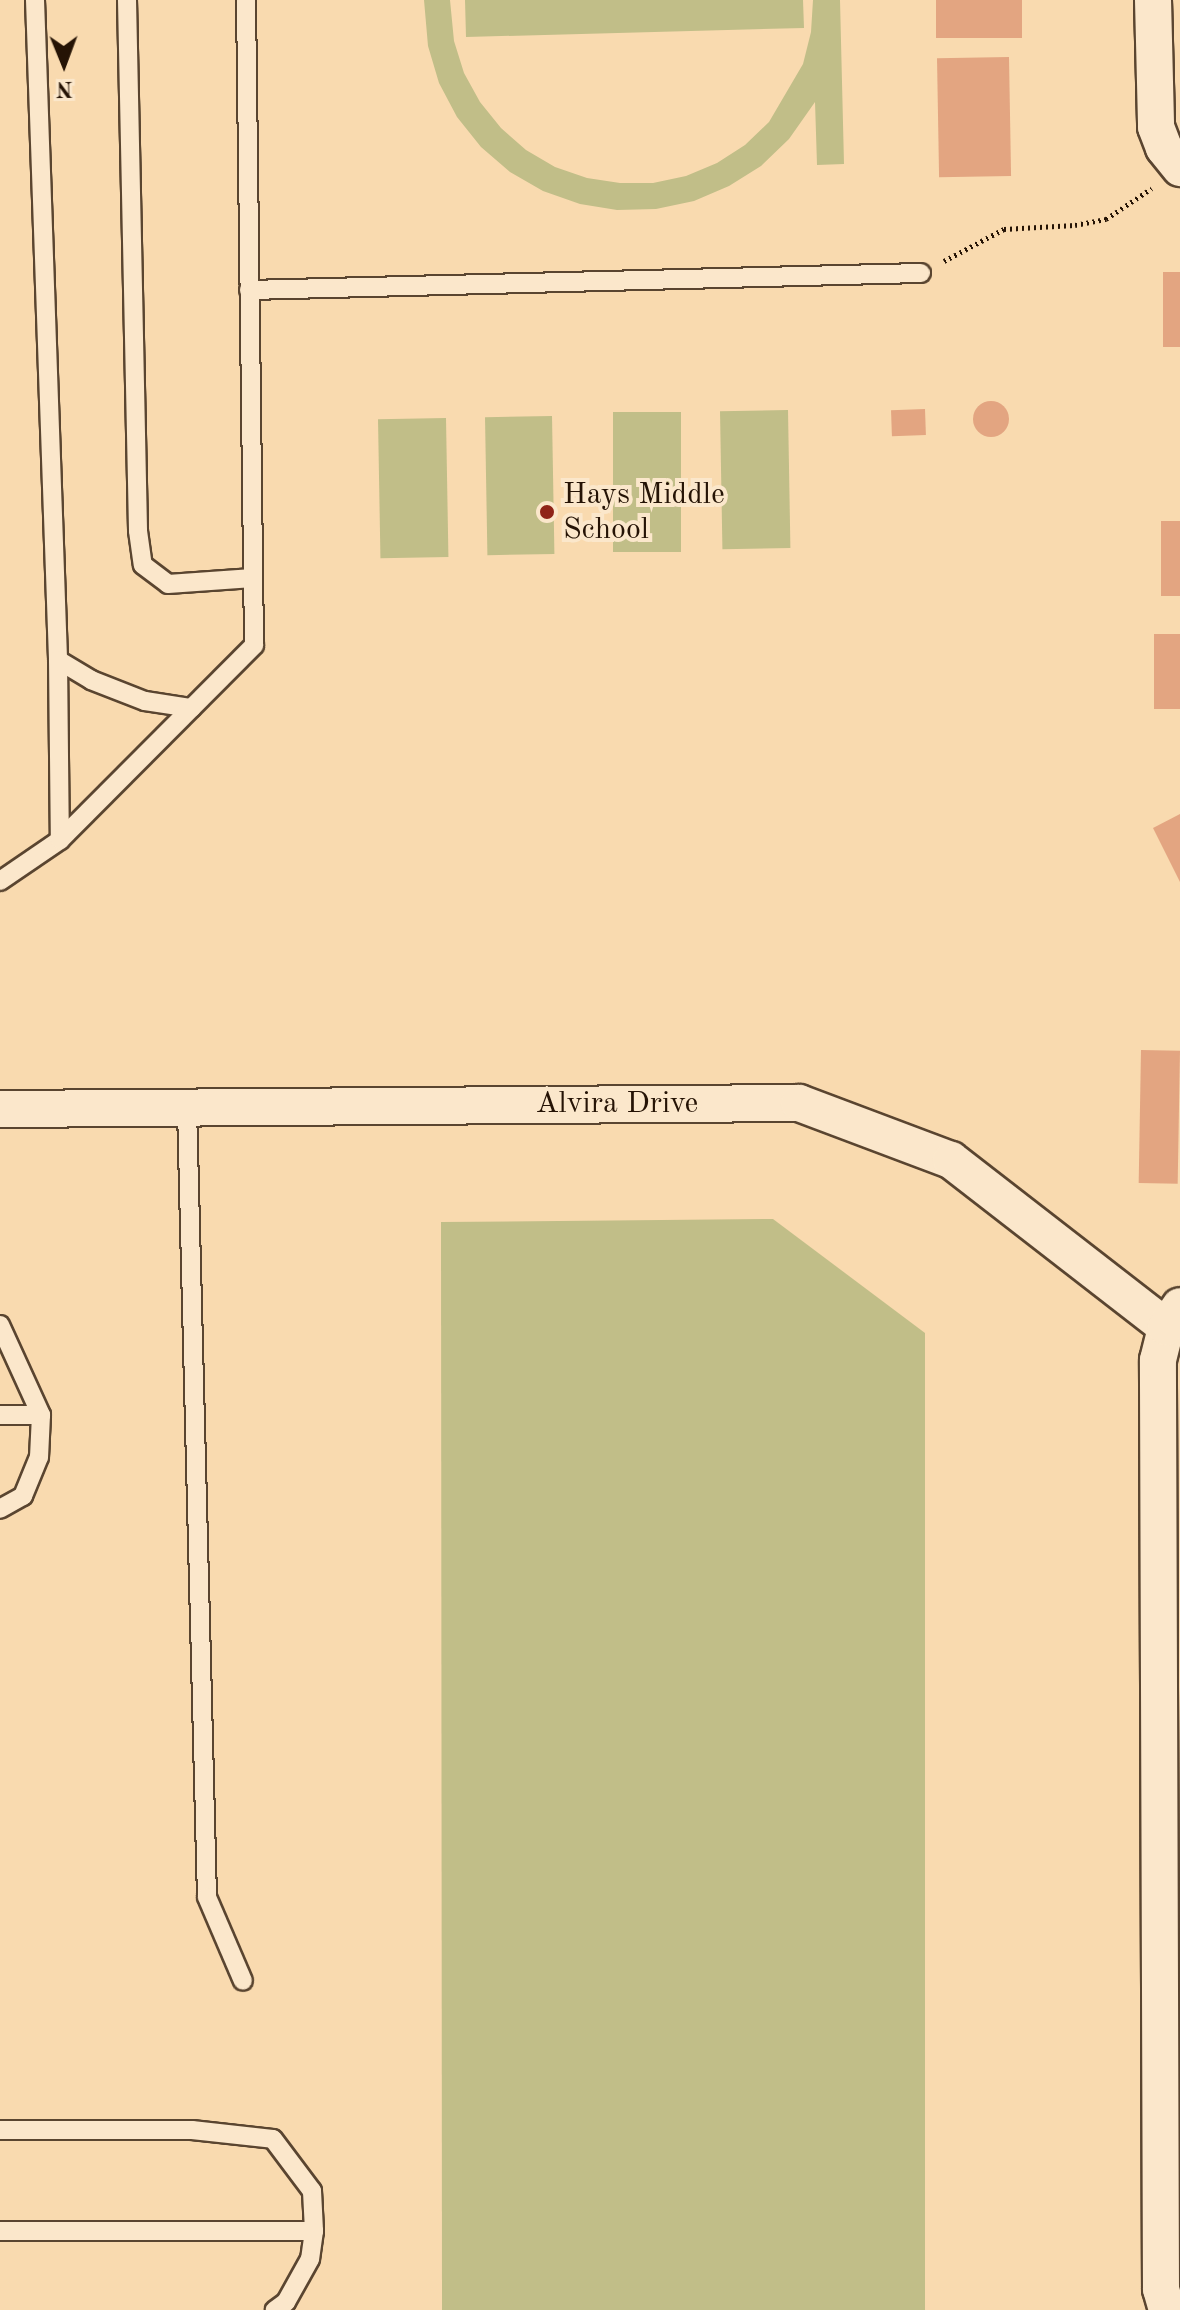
<!DOCTYPE html>
<html>
<head>
<meta charset="utf-8">
<style>
  body { margin:0 }
  #map { position:relative; width:1180px; height:2310px; overflow:hidden; background:#f9daaf; font-family:"Old Standard TT",serif }
  div>[style] { position:absolute }
  [style*='--x'] { left:calc(var(--x)*1px); top:calc(var(--y)*1px); width:calc(var(--w)*1px); rotate:calc(var(--a)*1deg) }
  .green>* { inset:0; background:#c1be88; transform-origin:0 0 }
  .building>* { inset:0; background:#e3a581; transform-origin:0 0 }
  .round { border-radius:50% }
  .path>* { height:5px; margin-top:-2.5px; transform-origin:0; background:repeating-linear-gradient(90deg,#251305 0 2px,transparent 0 6px) }
  .roads { filter:drop-shadow(2px 0 #5a4530) drop-shadow(-2px 0 #5a4530) drop-shadow(0 2px #5a4530) drop-shadow(0 -2px #5a4530) }
  .lane>* { height:18px; margin:-9px; padding:0 9px; transform-origin:9px; border-radius:9px; background:#fbe7cb }
  .street>* { height:36px; margin:-18px; padding:0 18px; transform-origin:18px; border-radius:18px; background:#fbe7cb }
  .dots>* { width:22px; height:22px; translate:-50% -50%; box-sizing:border-box; border:4px solid #fbe7cb; border-radius:50% }
  span { translate:-50% -50%; white-space:nowrap; text-align:center; line-height:1.15; -webkit-text-stroke:8px #fbe7cb; paint-order:stroke }
  .poi-label { font-size:30px; color:#251305 }
  .left { translate:0 -50%; text-align:left }
  .street-label { font-size:30px; color:#251305 }
  .north { position:absolute; left:24px; top:24px; width:80px; height:80px; -webkit-text-stroke:6px #fbe7cb; paint-order:stroke; rotate:179deg; font-size:22px; font-weight:700; line-height:32px; text-align:center; color:#251305 }
  .north::after { content:''; display:block; margin:auto; width:28px; height:36px; background:#251305; clip-path:polygon(50% 0,100% 100%,50% 72%,0 100%) }
</style>
</head>
<body>
<div id="map">
  <div class="green">
    <div style="clip-path:polygon(424px 0,450px 0,454px 41px,464px 73px,480px 102px,501px 128px,526px 150px,555px 167px,587px 178px,620px 183px,653px 183px,686px 176px,717px 163px,745px 145px,769px 122px,803px 64px,811px 32px,813px 0,840px 0,844px 164px,817px 165px,815px 102px,789px 139px,761px 166px,729px 186px,694px 201px,656px 209px,617px 210px,580px 204px,543px 191px,510px 172px,481px 147px,457px 117px,439px 83px,428px 46px)"></div>
    <div style="clip-path:polygon(465px 0,803px 0,804px 28px,466px 37px)"></div>
    <div style="left:788px;top:410px;width:138px;height:68px;rotate:89deg"></div>
    <div style="left:681px;top:412px;width:140px;height:68px;rotate:90deg"></div>
    <div style="left:552px;top:416px;width:138px;height:67px;rotate:89deg"></div>
    <div style="left:446px;top:418px;width:139px;height:68px;rotate:89deg"></div>
    <div style="clip-path:polygon(773px 1219px,925px 1333px,925px 2310px,442px 2310px,441px 1222px)"></div>
  </div>
  <div class="building">
    <div style="left:936px;top:0;width:86px;height:38px"></div>
    <div style="left:1009px;top:57px;width:119px;height:72px;rotate:89deg"></div>
    <div style="left:1163px;top:272px;width:17px;height:75px"></div>
    <div class="round" style="left:973px;top:401px;width:36px;height:36px"></div>
    <div style="left:925px;top:409px;width:26px;height:34px;rotate:88deg"></div>
    <div style="left:1161px;top:521px;width:19px;height:75px"></div>
    <div style="left:1154px;top:634px;width:26px;height:75px"></div>
    <div style="clip-path:polygon(1180px 814px,1180px 882px,1153px 828px)"></div>
    <div style="left:1141px;top:1050px;width:39px;height:133px;rotate:1deg"></div>
  </div>
  <div class="path">
    <div style="--x:944;--y:261;--w:68;--a:-28.1"></div>
    <div style="--x:1004;--y:229;--w:71;--a:-3.2"></div>
    <div style="--x:1075;--y:225;--w:32;--a:-11"></div>
    <div style="--x:1106;--y:219;--w:55;--a:-34"></div>
  </div>
  <div class="roads">
    <div class="lane">
      <div style="--x:35;--y:0;--w:660;--a:88"></div>
      <div style="--x:58;--y:660;--w:180;--a:89.4"></div>
      <div style="--x:127;--y:0;--w:531;--a:88.81"></div>
      <div style="--x:138;--y:531;--w:34;--a:82"></div>
      <div style="--x:143;--y:565;--w:31;--a:37"></div>
      <div style="--x:168;--y:584;--w:85;--a:-4"></div>
      <div style="--x:249;--y:290;--w:672;--a:-1.45"></div>
      <div style="--x:58;--y:660;--w:39;--a:31"></div>
      <div style="--x:91;--y:680;--w:58;--a:21.3"></div>
      <div style="--x:145;--y:701;--w:47;--a:8.7"></div>
      <div style="--x:0;--y:881;--w:73;--a:-34.3"></div>
      <div style="--x:60;--y:840;--w:275;--a:-45.1"></div>
      <div style="--x:254;--y:645;--w:645;--a:-90.71"></div>
      <div style="--x:187;--y:1108;--w:789;--a:88.55"></div>
      <div style="--x:207;--y:1897;--w:91;--a:66.8"></div>
      <div style="--x:0;--y:1325;--w:99;--a:65.5"></div>
      <div style="--x:41;--y:1415;--w:42;--a:92.7"></div>
      <div style="--x:39;--y:1457;--w:42;--a:112.3"></div>
      <div style="--x:23;--y:1496;--w:26;--a:151"></div>
      <div style="--x:0;--y:1415;--w:41;--a:0"></div>
      <div style="--x:0;--y:2130;--w:192;--a:0"></div>
      <div style="--x:192;--y:2130;--w:81;--a:6.3"></div>
      <div style="--x:273;--y:2139;--w:65;--a:53.1"></div>
      <div style="--x:312;--y:2191;--w:40;--a:87.1"></div>
      <div style="--x:314;--y:2231;--w:28;--a:98"></div>
      <div style="--x:310;--y:2259;--w:49;--a:119.2"></div>
      <div style="--x:286;--y:2302;--w:14;--a:144"></div>
      <div style="--x:0;--y:2231;--w:314;--a:0"></div>
    </div>
    <div class="street">
      <div style="--x:1153;--y:0;--w:127;--a:88.6"></div>
      <div style="--x:1156;--y:127;--w:22;--a:69"></div>
      <div style="--x:1164;--y:148;--w:26;--a:51"></div>
      <div style="--x:0;--y:1109;--w:799;--a:-0.43"></div>
      <div style="--x:799;--y:1103;--w:162;--a:20.6"></div>
      <div style="--x:951;--y:1160;--w:272;--a:37.8"></div>
      <div style="--x:1167;--y:2310;--w:22;--a:-106"></div>
      <div style="--x:1161;--y:2289;--w:929;--a:-90.19"></div>
      <div style="--x:1158;--y:1360;--w:34;--a:-76"></div>
      <div style="--x:1166;--y:1327;--w:25;--a:-56"></div>
    </div>
  </div>
  <div class="dots">
    <div style="left:547px;top:512px;background:#8f2418"></div>
  </div>
  <div class="poi-label">
    <span class="left" style="left:563px;top:512px">Hays Middle<br>School</span>
  </div>
  <div class="street-label">
    <span style="left:617px;top:1104px">Alvira Drive</span>
  </div>
  <div class="north">N</div>
</div>
</body>
</html>
